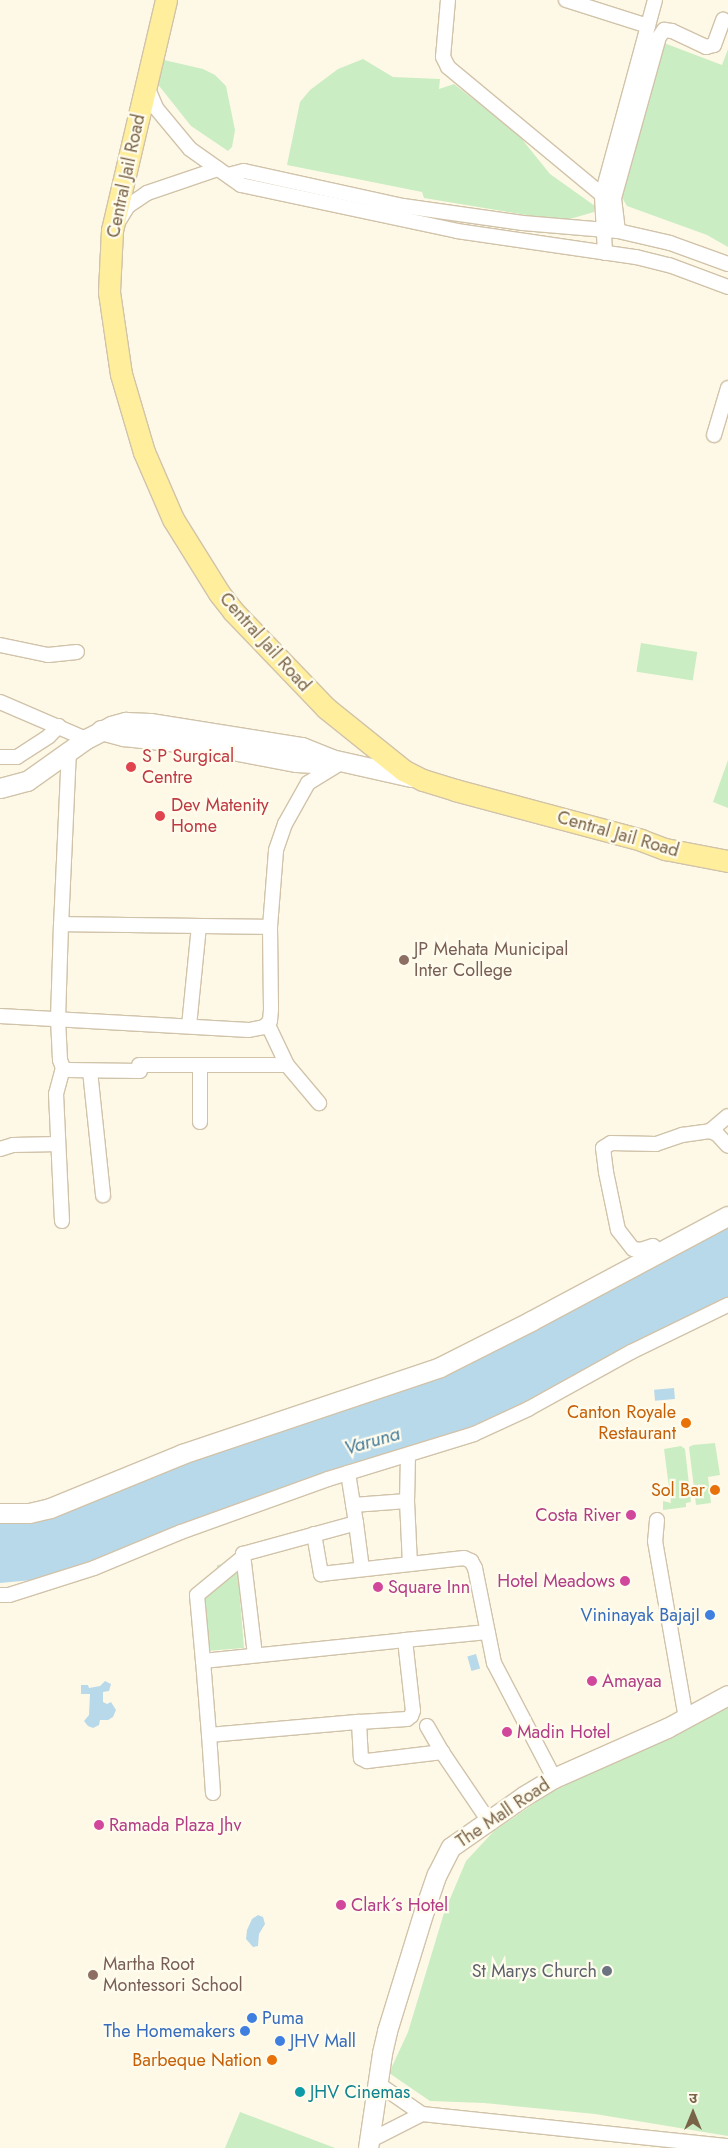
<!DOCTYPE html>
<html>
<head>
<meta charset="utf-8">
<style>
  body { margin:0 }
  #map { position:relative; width:728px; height:2148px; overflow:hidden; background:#fef9e6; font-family:Jost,"Noto Sans Devanagari",sans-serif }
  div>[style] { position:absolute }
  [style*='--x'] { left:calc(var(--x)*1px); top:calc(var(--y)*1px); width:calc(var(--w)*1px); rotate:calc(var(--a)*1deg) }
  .green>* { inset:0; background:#cbedc3; transform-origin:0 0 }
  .water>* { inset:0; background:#b8d9ea; transform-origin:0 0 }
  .roads { filter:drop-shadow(1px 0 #d1c3aa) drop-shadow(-1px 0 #d1c3aa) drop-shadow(0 1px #d1c3aa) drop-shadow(0 -1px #d1c3aa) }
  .street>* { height:14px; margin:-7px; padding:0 7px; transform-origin:7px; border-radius:7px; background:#fff }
  .secondary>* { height:19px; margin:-9.5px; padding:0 9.5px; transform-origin:9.5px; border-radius:9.5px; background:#fff }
  .primary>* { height:21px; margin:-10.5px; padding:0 10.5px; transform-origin:10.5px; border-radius:10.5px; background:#ffee9c }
  .dots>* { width:14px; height:14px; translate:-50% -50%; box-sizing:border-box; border:2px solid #fffcee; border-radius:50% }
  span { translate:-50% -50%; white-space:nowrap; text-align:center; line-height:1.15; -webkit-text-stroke:4.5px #fffcee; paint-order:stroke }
  .street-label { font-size:18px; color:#7a6448 }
  .health-label { font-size:18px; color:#be3a42 }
  .left { translate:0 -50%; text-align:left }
  .education-label { font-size:18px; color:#785e54 }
  .food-label { font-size:18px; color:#c56008 }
  .right { translate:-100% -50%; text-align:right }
  .hotel-label { font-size:18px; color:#b23c85 }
  .shop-label { font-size:18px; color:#366cbe }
  .worship-label { font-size:18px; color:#5b616d }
  .culture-label { font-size:18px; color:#0d838f }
  .water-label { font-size:19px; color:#427896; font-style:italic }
  .north { position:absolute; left:668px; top:2088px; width:50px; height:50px; -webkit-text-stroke:4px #fffcee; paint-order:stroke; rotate:0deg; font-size:14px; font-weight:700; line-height:20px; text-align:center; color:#7a6448 }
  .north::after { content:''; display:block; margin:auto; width:18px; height:22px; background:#7a6448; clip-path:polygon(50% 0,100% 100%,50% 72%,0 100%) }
</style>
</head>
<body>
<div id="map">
  <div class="green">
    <div style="clip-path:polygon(664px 43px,722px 65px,728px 49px,728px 247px,707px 235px,627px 206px,620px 194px)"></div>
    <div style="clip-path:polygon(363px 59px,393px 77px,440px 79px,439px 89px,454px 84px,517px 133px,550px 174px,595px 206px,594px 212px,563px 221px,424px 198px,422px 192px,287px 165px,300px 102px,310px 90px,338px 69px)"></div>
    <div style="clip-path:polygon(164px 60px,203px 69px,215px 75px,226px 86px,235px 130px,232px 147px,228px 151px,191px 126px,156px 82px)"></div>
    <div style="left:641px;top:643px;width:57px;height:29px;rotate:9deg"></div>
    <div style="clip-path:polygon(728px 760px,728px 808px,713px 802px)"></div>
    <div style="clip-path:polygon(715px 1443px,720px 1475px,708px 1477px,711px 1503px,696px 1505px,689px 1447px,693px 1445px)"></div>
    <div style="clip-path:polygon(681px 1446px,685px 1449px,691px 1502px,686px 1503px,686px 1507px,663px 1510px,663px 1501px,671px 1503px,664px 1449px)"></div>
    <div style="clip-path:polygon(237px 1563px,244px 1648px,207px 1651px,202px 1590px,217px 1576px,217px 1565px)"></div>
    <div style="clip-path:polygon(728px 1705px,728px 2136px,595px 2114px,484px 2103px,430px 2101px,389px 2073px,408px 2032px,444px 1913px,466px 1861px,494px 1831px,548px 1794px)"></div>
    <div style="clip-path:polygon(240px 2112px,335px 2148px,225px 2148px)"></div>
  </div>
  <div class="water">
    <div style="clip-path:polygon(728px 1224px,728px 1302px,495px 1421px,411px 1451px,352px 1463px,86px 1575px,0 1583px,0 1515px,35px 1517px,168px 1457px,543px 1319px)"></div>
    <div style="left:674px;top:1388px;width:11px;height:20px;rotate:85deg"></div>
    <div style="left:476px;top:1654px;width:15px;height:9px;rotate:74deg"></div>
    <div style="clip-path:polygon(105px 1681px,111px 1684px,109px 1691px,103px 1692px,103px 1702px,107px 1704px,111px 1702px,116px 1710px,113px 1717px,108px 1720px,100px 1720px,99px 1725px,93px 1728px,88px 1726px,84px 1721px,89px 1715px,90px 1694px,81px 1694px,81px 1685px,88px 1685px,89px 1688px,100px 1686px)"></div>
    <div style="clip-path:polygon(258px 1915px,263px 1917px,265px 1924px,259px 1934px,258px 1946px,253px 1947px,246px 1939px,247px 1930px,252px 1919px)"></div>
  </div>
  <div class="roads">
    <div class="street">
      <div style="--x:448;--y:0;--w:57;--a:95"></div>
      <div style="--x:443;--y:57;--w:11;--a:63"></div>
      <div style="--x:448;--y:67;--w:200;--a:39.7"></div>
      <div style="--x:566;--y:0;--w:86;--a:17.6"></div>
      <div style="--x:146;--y:84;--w:26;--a:67"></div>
      <div style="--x:156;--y:108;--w:53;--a:50.3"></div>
      <div style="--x:190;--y:149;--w:62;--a:35.2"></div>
      <div style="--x:241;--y:185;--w:221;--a:12"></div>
      <div style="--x:457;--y:231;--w:181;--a:8.3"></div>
      <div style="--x:636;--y:257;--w:34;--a:14"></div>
      <div style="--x:669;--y:265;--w:63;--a:20.4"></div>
      <div style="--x:228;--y:175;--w:16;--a:-14"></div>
      <div style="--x:244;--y:171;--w:163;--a:12.4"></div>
      <div style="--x:403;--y:206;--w:121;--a:8.1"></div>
      <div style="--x:523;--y:223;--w:95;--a:4.8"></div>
      <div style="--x:618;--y:231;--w:53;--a:13"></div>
      <div style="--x:670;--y:243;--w:62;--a:19.9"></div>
      <div style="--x:118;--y:222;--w:19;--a:-58"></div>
      <div style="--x:128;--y:206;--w:23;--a:-34"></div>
      <div style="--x:147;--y:193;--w:75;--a:-18.7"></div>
      <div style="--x:618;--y:231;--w:33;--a:-97"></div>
      <div style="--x:614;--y:198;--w:167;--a:-74.4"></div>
      <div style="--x:659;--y:37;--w:9;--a:-54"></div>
      <div style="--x:664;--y:30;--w:8;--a:7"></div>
      <div style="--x:672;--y:31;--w:38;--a:25"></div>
      <div style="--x:706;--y:47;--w:8;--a:-14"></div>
      <div style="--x:714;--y:45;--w:27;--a:-70"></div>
      <div style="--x:605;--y:253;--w:58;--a:-93"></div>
      <div style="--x:602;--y:195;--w:202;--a:-74.8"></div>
      <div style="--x:714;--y:435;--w:49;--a:-73.4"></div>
      <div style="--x:0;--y:645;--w:49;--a:11.8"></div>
      <div style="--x:48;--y:655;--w:29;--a:-6"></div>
      <div style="--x:0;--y:702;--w:94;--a:23.3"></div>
      <div style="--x:69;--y:750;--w:174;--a:92.6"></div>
      <div style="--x:61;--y:924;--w:95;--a:91.8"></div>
      <div style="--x:58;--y:1019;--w:41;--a:87.2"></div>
      <div style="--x:60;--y:1060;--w:9;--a:69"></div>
      <div style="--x:63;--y:1068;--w:5;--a:22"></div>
      <div style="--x:68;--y:1070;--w:72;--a:0.8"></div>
      <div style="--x:0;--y:757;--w:17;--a:0"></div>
      <div style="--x:17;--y:757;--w:38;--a:-33"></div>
      <div style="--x:49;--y:736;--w:14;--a:-45"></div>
      <div style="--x:61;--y:924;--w:209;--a:0.8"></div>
      <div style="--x:0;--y:1016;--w:249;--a:3.2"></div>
      <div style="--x:249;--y:1030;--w:15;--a:-11"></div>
      <div style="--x:264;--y:1027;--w:8;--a:-45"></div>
      <div style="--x:270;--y:1021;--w:12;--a:-85"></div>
      <div style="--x:271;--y:1009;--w:82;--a:-90.7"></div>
      <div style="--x:270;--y:927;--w:77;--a:-85.5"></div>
      <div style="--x:276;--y:850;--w:28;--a:-71"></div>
      <div style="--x:285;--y:824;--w:47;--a:-60.7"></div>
      <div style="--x:308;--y:783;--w:42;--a:-31.4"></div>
      <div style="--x:268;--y:1025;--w:44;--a:64.6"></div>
      <div style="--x:287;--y:1065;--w:50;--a:49.9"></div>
      <div style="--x:189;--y:1026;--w:100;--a:-84.3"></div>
      <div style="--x:139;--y:1065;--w:148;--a:0"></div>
      <div style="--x:200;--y:1066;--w:56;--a:90"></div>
      <div style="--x:90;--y:1071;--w:125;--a:84"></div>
      <div style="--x:710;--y:1131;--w:23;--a:-40"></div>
      <div style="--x:0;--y:1149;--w:14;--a:-17"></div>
      <div style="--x:13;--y:1145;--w:45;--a:-1.3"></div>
      <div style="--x:62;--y:1221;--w:127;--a:-92.7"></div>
      <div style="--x:56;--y:1094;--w:27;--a:-75"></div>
      <div style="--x:659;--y:1253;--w:9;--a:-131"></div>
      <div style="--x:653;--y:1246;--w:13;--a:162"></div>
      <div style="--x:641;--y:1250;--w:8;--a:-173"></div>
      <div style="--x:633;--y:1249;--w:24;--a:-128"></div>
      <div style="--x:618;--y:1230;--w:59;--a:-101.7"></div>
      <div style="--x:606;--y:1172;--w:24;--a:-97"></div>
      <div style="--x:603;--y:1148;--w:9;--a:-32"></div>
      <div style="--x:611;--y:1143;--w:45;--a:1.3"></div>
      <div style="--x:656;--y:1144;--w:28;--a:-19"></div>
      <div style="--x:682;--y:1135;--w:28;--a:-8"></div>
      <div style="--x:710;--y:1131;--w:8;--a:23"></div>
      <div style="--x:717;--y:1134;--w:16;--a:47"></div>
      <div style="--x:408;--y:1455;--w:46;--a:91.2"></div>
      <div style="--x:407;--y:1501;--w:63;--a:87.3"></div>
      <div style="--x:353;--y:1505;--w:54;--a:-4.2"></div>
      <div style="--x:657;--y:1520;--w:21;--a:95"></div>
      <div style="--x:655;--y:1541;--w:180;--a:80.1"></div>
      <div style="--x:356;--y:1523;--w:46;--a:82.6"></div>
      <div style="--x:314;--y:1534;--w:41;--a:80.1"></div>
      <div style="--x:321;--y:1574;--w:144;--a:-6.4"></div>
      <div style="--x:464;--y:1558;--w:8;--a:23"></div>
      <div style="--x:471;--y:1561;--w:8;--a:60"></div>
      <div style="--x:475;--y:1568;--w:97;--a:78.7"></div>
      <div style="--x:494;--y:1663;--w:130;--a:62.4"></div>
      <div style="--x:0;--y:1595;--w:9;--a:0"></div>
      <div style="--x:9;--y:1595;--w:89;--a:-17.6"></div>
      <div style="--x:94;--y:1568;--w:94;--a:-22.5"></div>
      <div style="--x:181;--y:1532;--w:156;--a:-19.8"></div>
      <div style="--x:328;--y:1479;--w:153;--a:-17.1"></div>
      <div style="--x:474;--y:1434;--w:60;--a:-24.8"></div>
      <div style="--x:528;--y:1409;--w:118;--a:-29"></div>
      <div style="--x:631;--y:1352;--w:108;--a:-25.9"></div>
      <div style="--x:405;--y:1640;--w:83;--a:-5.5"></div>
      <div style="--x:255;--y:1655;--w:102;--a:-96.8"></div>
      <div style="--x:243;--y:1554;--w:117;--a:-15.3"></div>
      <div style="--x:356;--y:1523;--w:51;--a:-99.1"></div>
      <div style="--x:203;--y:1661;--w:66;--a:-95.2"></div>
      <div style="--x:197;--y:1595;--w:58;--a:-39.4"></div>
      <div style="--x:427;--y:1726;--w:30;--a:60"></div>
      <div style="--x:209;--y:1735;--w:74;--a:-94.6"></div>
      <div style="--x:203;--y:1661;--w:203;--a:-5.9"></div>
      <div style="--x:405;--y:1640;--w:71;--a:83.6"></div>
      <div style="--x:413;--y:1711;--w:5;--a:112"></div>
      <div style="--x:411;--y:1716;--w:5;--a:143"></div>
      <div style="--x:407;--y:1719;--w:48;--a:176.4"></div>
      <div style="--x:213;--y:1793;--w:58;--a:-93.9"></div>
      <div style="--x:209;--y:1735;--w:151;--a:-5"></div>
      <div style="--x:359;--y:1722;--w:36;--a:87"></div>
      <div style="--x:361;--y:1758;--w:7;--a:27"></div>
      <div style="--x:367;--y:1761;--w:76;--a:-6.8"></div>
      <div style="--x:442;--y:1752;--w:82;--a:55.9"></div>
      <div style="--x:377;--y:2083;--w:55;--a:34.6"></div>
      <div style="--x:369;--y:2141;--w:59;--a:-27"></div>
      <div style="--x:422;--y:2114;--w:308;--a:6"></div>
    </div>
    <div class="secondary">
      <div style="--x:101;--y:730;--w:24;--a:15"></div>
      <div style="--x:124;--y:736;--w:82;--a:6.3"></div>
      <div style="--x:206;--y:745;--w:92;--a:10.7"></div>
      <div style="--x:296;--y:762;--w:18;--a:3"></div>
      <div style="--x:314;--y:763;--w:17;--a:-13"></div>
      <div style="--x:0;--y:788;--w:28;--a:-15"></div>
      <div style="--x:27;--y:781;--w:72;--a:-35.4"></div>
      <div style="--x:86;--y:739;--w:28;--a:-27"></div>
      <div style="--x:111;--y:726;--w:15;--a:-16"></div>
      <div style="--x:125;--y:722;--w:25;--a:2"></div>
      <div style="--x:150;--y:723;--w:154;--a:9"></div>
      <div style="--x:302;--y:747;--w:31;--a:22"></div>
      <div style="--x:331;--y:759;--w:82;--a:12.7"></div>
      <div style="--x:0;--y:1513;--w:29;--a:0"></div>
      <div style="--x:29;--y:1513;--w:22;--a:-13"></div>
      <div style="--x:50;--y:1508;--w:143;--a:-22.2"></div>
      <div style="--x:182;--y:1454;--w:272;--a:-18.6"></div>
      <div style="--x:440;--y:1367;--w:102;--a:-26.8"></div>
      <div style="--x:531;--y:1321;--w:223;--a:-28.1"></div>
      <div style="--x:368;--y:2148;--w:96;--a:-81.6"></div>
      <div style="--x:382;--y:2053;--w:23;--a:-77"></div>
      <div style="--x:387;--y:2031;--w:126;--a:-72.9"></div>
      <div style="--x:424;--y:1911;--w:39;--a:-71"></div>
      <div style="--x:437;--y:1874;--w:30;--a:-63"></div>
      <div style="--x:451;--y:1847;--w:89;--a:-34.9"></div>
      <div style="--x:524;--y:1796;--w:35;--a:-31"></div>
      <div style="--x:554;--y:1778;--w:124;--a:-23.9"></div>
      <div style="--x:667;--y:1728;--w:69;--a:-28.4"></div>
    </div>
    <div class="primary">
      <div style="--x:166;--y:0;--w:236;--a:103.2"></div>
      <div style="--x:112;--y:230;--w:62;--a:92.8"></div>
      <div style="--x:109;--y:292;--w:83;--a:81.7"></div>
      <div style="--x:121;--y:374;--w:81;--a:73.6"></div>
      <div style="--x:144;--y:452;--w:73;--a:66.6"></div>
      <div style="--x:173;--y:519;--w:87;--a:58.1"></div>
      <div style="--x:219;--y:593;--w:23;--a:52"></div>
      <div style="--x:233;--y:611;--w:134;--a:46.2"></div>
      <div style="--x:326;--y:708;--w:99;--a:38.8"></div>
      <div style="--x:403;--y:770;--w:22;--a:27"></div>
      <div style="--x:423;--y:780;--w:34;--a:17"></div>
      <div style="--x:455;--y:790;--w:193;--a:15"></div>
      <div style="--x:641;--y:840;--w:26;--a:21"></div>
      <div style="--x:665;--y:849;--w:64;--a:10.8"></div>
    </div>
  </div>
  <div class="dots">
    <div style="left:131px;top:767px;background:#e0444e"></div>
    <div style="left:160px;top:816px;background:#e0444e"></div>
    <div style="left:404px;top:960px;background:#8d6e63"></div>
    <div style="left:686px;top:1423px;background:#e8710a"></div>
    <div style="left:715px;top:1490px;background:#e8710a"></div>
    <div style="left:631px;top:1515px;background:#d1479c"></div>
    <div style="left:625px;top:1581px;background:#d1479c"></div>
    <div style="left:378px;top:1587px;background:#d1479c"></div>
    <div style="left:710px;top:1615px;background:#3f7fe0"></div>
    <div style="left:592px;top:1681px;background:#d1479c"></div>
    <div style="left:507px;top:1732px;background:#d1479c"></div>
    <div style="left:99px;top:1825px;background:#d1479c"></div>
    <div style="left:341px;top:1905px;background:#d1479c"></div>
    <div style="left:607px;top:1971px;background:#6b7280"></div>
    <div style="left:93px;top:1975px;background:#8d6e63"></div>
    <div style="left:252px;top:2018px;background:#3f7fe0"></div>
    <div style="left:245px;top:2031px;background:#3f7fe0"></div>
    <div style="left:280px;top:2041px;background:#3f7fe0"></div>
    <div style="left:272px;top:2060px;background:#e8710a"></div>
    <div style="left:300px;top:2092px;background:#0f9aa8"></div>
  </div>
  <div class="street-label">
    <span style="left:126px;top:176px;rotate:-78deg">Central Jail Road</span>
    <span style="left:265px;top:642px;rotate:48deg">Central Jail Road</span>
    <span style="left:618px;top:834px;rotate:16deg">Central Jail Road</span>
    <span style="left:503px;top:1813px;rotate:-34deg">The Mall Road</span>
  </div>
  <div class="health-label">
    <span class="left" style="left:142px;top:767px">S P Surgical<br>Centre</span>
    <span class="left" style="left:171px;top:816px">Dev Matenity<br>Home</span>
  </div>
  <div class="education-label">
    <span class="left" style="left:414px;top:960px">JP Mehata Municipal<br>Inter College</span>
    <span class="left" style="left:103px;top:1975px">Martha Root<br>Montessori School</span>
  </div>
  <div class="food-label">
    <span class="right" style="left:676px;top:1423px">Canton Royale<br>Restaurant</span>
    <span class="right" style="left:705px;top:1490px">Sol Bar</span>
    <span class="right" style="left:262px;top:2060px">Barbeque Nation</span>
  </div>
  <div class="hotel-label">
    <span class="right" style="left:621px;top:1515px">Costa River</span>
    <span class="right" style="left:615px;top:1581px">Hotel Meadows</span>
    <span class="left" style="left:388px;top:1587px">Square Inn</span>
    <span class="left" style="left:602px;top:1681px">Amayaa</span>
    <span class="left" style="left:517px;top:1732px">Madin Hotel</span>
    <span class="left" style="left:109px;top:1825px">Ramada Plaza Jhv</span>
    <span class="left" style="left:351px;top:1905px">Clark´s Hotel</span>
  </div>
  <div class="shop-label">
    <span class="right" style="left:700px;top:1615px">Vininayak BajajI</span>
    <span class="left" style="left:262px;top:2018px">Puma</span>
    <span class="right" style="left:235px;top:2031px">The Homemakers</span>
    <span class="left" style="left:290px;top:2041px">JHV Mall</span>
  </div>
  <div class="worship-label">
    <span class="right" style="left:597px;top:1971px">St Marys Church</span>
  </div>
  <div class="culture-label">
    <span class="left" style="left:310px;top:2092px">JHV Cinemas</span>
  </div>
  <div class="water-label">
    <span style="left:372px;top:1441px;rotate:-16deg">Varuna</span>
  </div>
  <div class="north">उ</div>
</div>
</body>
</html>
